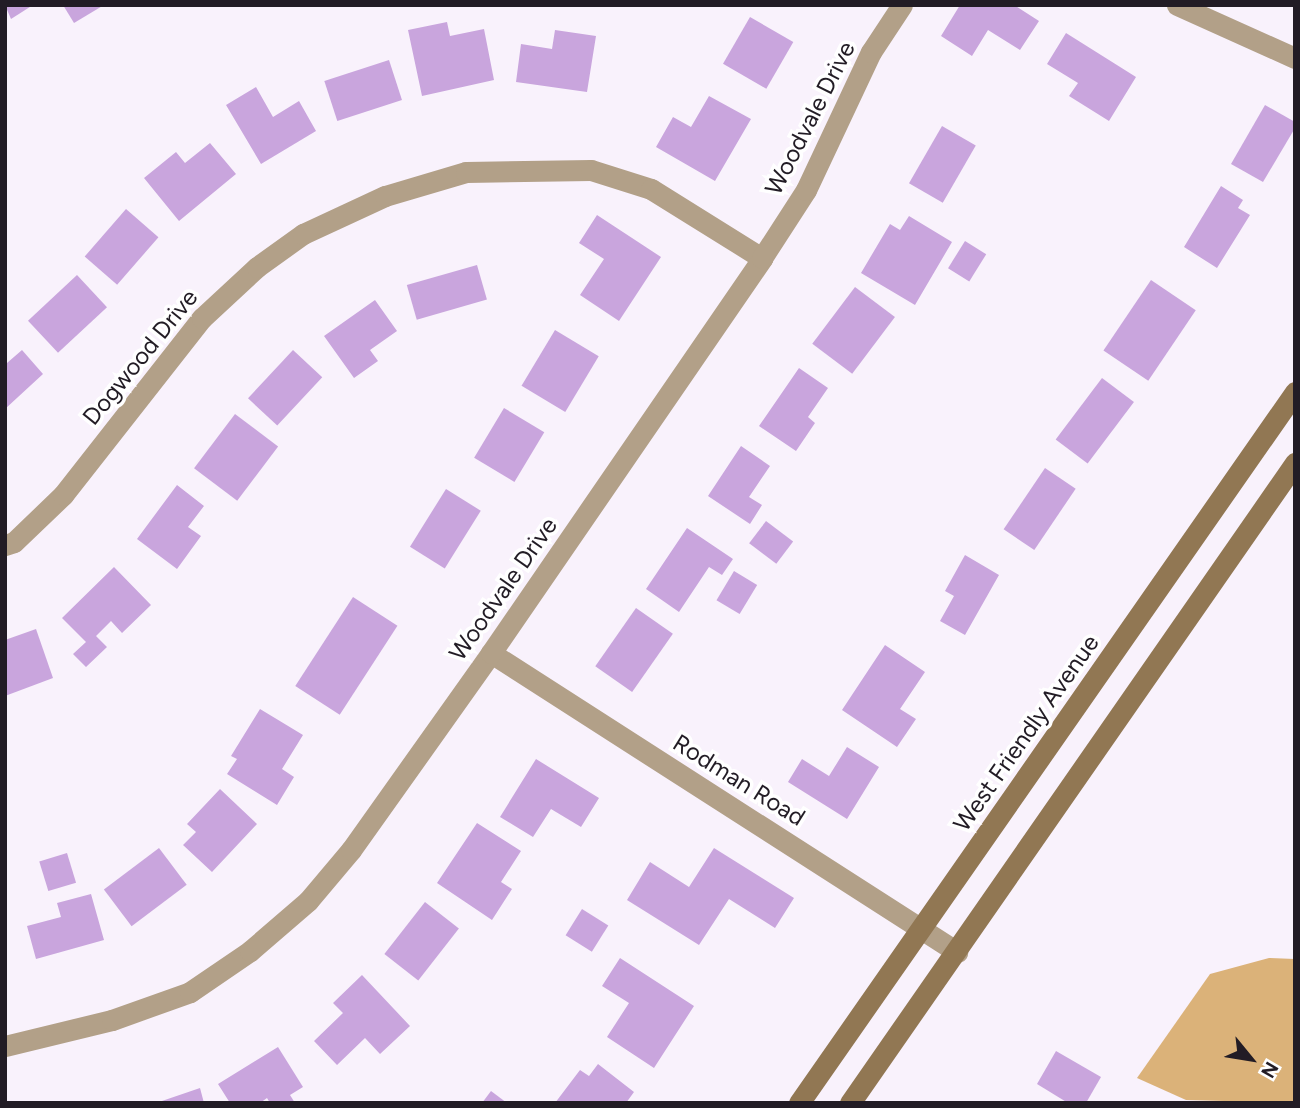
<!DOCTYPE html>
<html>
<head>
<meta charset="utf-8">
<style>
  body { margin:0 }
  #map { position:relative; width:1300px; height:1108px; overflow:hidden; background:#f9f2fc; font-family:Figtree,sans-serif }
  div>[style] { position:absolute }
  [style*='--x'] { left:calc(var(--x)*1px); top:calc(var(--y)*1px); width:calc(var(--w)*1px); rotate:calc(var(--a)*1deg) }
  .forest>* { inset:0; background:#dbb279 }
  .building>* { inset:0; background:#c9a5dd; transform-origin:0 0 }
  .street>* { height:21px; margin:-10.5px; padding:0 10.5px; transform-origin:10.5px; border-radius:10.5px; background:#b2a088 }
  .secondary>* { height:21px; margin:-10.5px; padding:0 10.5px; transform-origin:10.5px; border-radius:10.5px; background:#917753 }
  span { translate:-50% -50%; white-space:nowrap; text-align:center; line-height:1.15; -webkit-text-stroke:7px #fff; paint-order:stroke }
  .street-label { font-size:24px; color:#221c25 }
  .frame { position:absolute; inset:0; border:7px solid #221c25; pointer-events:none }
  .north { position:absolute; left:1216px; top:1024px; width:70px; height:70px; -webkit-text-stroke:5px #fff; paint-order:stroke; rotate:120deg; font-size:19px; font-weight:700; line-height:28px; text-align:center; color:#221c25 }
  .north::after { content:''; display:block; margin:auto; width:24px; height:32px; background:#221c25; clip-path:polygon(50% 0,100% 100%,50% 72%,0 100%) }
</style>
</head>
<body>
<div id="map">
  <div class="forest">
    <div style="clip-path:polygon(1269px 958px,1295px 959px,1295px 1103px,1186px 1100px,1137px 1078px,1210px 974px)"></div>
  </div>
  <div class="building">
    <div style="clip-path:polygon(5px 5px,33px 5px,11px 19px)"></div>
    <div style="clip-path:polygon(63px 5px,104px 5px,74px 23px)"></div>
    <div style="clip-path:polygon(960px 5px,1014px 5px,1039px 21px,1020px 50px,988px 30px,972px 56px,941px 36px)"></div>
    <div style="left:750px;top:17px;width:50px;height:54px;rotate:30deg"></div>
    <div style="clip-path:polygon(447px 22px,450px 36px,484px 29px,494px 80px,422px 96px,408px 30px)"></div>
    <div style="clip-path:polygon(555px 30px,596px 36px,587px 92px,516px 82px,521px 44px,552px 49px)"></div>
    <div style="clip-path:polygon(1066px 33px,1136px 77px,1109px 121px,1069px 96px,1078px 83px,1047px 64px)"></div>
    <div style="left:389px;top:60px;width:42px;height:68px;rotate:72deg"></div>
    <div style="clip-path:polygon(256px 87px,273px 117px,299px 101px,316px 131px,261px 164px,226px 105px)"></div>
    <div style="clip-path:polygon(709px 96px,751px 119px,715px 181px,656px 147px,673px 117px,691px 127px)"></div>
    <div style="clip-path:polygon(1265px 105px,1295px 122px,1295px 128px,1263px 182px,1231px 164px)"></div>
    <div style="left:942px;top:126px;width:39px;height:66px;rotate:30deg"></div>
    <div style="clip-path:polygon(210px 143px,236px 174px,179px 221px,144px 178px,176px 152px,185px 163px)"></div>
    <div style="clip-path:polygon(1221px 186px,1243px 200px,1238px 208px,1250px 215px,1217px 268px,1184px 247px)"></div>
    <div style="left:126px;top:209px;width:43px;height:63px;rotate:41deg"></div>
    <div style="clip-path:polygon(597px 215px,661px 257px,619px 321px,580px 295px,604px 259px,579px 243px)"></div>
    <div style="clip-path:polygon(909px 216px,952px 242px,915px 305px,861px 273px,890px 224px,900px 230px)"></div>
    <div style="left:965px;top:241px;width:25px;height:32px;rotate:32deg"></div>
    <div style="left:477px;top:265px;width:36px;height:73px;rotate:74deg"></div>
    <div style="left:77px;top:275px;width:44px;height:67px;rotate:47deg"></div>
    <div style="left:1151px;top:280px;width:54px;height:85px;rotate:34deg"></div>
    <div style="left:855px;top:287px;width:50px;height:71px;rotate:37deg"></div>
    <div style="clip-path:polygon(375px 300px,397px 331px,370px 350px,378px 361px,354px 378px,324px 336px)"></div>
    <div style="left:555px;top:330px;width:51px;height:65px;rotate:31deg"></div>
    <div style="clip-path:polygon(22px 350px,43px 374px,5px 409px,5px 361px,7px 363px)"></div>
    <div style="left:293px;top:350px;width:40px;height:66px;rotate:43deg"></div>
    <div style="clip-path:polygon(799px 368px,828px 388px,808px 417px,815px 423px,796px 451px,759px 426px)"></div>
    <div style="left:1102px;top:378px;width:40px;height:77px;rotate:37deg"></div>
    <div style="left:504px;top:408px;width:47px;height:58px;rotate:31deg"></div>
    <div style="left:235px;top:414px;width:54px;height:68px;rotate:37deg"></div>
    <div style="clip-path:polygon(741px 446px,770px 466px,749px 497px,762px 505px,750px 524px,708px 496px)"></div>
    <div style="left:1045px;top:468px;width:37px;height:74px;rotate:34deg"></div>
    <div style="clip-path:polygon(177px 485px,204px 506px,188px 527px,201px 536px,177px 569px,137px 539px)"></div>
    <div style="left:446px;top:489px;width:41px;height:68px;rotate:32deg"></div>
    <div style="left:766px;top:521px;width:34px;height:28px;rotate:37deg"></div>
    <div style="clip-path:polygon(687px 528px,733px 559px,722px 575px,709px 567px,679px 612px,646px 589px)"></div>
    <div style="clip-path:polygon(965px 555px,999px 575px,965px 635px,940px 621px,954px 596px,945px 591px)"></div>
    <div style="clip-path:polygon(114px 567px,151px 605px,122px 633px,111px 621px,96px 636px,107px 647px,86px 667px,73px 654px,86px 642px,62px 618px)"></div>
    <div style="left:734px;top:571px;width:27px;height:34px;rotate:31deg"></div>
    <div style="left:353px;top:597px;width:53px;height:106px;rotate:33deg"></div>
    <div style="left:636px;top:608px;width:45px;height:71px;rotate:35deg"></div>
    <div style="clip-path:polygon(36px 629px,53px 678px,5px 696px,5px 640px)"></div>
    <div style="clip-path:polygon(885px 645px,925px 672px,900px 709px,916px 719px,897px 747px,842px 710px)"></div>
    <div style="clip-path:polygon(260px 709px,303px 735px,282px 769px,294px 777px,277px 805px,227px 774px,237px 759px,231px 756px)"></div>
    <div style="clip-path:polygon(847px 747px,879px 767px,847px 819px,788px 782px,802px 759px,829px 776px)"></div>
    <div style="clip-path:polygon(536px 759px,599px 798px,581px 827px,551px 809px,533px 837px,500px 817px)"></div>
    <div style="clip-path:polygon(220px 789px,257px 824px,212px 872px,183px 845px,196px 832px,187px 824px)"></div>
    <div style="clip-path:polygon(477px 823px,521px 851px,501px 882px,512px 889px,492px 920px,437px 883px)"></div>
    <div style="left:159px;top:848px;width:46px;height:69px;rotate:53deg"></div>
    <div style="clip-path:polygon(714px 848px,794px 898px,775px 928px,729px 899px,699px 945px,627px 900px,650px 862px,689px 887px)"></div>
    <div style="left:67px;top:853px;width:31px;height:29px;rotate:73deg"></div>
    <div style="clip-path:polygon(91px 894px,104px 940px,36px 959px,27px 926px,61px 917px,57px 903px)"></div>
    <div style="left:425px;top:902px;width:43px;height:66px;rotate:38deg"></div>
    <div style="left:582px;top:909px;width:31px;height:31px;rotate:32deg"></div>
    <div style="clip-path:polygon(620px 958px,694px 1006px,654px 1068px,607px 1037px,629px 1003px,602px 986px)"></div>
    <div style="clip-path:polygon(362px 975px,410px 1026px,380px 1054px,365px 1038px,337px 1065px,314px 1041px,343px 1013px,333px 1003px)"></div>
    <div style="clip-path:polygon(278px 1047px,303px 1087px,290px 1095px,295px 1103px,270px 1103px,267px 1098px,260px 1103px,230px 1103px,218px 1084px)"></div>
    <div style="clip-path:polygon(1056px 1051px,1101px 1077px,1086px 1103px,1068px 1103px,1037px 1084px)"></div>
    <div style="clip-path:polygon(598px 1064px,634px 1092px,626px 1103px,555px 1103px,580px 1070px,589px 1076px)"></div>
    <div style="clip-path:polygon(200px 1088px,204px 1103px,159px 1103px,159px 1102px)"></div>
    <div style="clip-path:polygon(491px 1091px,507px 1103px,482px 1103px)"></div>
  </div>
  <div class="street">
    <div style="--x:1177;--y:5;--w:129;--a:24.2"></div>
    <div style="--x:5;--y:545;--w:9;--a:-18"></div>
    <div style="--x:14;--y:542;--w:68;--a:-43.8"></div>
    <div style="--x:63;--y:495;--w:225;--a:-51.9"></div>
    <div style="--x:202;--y:318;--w:75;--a:-42.8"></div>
    <div style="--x:257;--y:267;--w:57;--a:-35.7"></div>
    <div style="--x:303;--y:234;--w:90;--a:-24.9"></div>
    <div style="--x:385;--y:196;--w:84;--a:-16.5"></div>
    <div style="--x:466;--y:172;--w:125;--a:-0.9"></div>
    <div style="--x:591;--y:170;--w:63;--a:17.6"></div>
    <div style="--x:651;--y:189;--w:131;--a:31.9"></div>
    <div style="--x:491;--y:653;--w:554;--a:32.69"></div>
    <div style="--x:5;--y:1046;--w:110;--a:-13.7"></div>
    <div style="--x:112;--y:1020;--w:83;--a:-19.7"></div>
    <div style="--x:190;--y:992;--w:73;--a:-34.3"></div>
    <div style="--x:250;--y:951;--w:77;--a:-40.8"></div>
    <div style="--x:308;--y:901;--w:67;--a:-49.9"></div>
    <div style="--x:351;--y:850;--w:242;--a:-54.6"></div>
    <div style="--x:491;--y:653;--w:479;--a:-55.5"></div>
    <div style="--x:762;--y:258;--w:81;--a:-57.1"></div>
    <div style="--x:806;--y:190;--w:153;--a:-64.8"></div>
    <div style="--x:871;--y:52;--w:56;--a:-56.6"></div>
  </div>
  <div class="secondary">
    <div style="--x:799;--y:1103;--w:867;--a:-55.1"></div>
    <div style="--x:850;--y:1103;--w:780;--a:-55.19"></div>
  </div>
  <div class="street-label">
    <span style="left:810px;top:118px;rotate:-63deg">Woodvale Drive</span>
    <span style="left:140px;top:357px;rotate:-51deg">Dogwood Drive</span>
    <span style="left:503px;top:589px;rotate:-55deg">Woodvale Drive</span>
    <span style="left:1026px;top:733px;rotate:-55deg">West Friendly Avenue</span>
    <span style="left:739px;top:780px;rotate:32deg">Rodman Road</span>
  </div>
  <div class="frame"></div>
  <div class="north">N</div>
</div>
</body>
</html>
